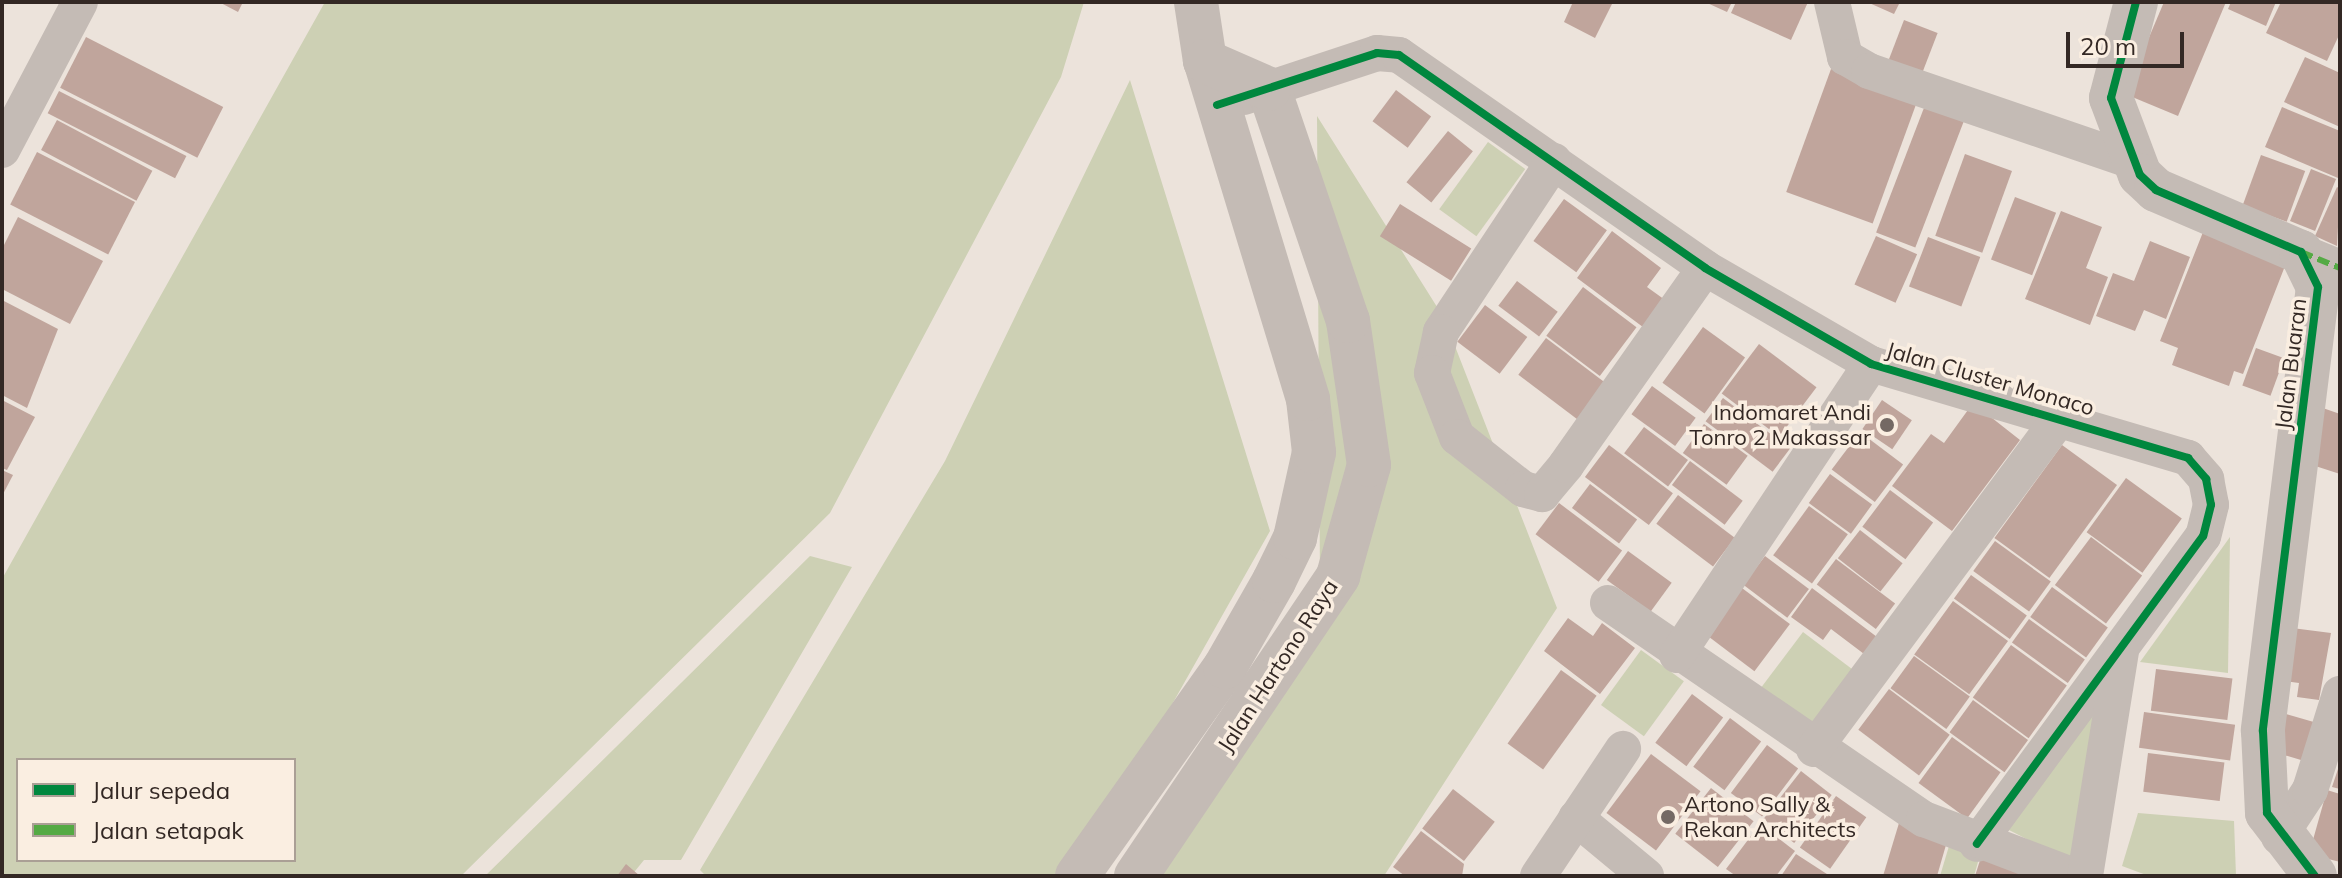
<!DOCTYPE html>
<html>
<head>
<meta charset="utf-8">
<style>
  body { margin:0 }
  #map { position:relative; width:2342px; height:878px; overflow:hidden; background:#ece3db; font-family:Mulish,sans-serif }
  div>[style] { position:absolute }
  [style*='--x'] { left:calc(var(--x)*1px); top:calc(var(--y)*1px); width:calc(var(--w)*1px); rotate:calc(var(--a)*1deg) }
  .green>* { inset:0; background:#cdd0b4; transform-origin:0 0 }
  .building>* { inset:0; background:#c0a59c; transform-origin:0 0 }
  .minor>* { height:36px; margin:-18px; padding:0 18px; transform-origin:18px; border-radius:18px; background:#c4bbb5 }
  .tertiary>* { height:44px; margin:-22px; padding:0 22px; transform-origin:22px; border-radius:22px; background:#c4bbb5 }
  .quiet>* { height:6px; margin-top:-3px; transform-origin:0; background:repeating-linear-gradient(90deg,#54aa44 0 12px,transparent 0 18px) }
  .cycleway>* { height:8px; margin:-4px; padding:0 4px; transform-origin:4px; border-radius:4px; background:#00873e }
  .dots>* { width:22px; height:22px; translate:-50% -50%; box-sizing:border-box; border:4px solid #faeee1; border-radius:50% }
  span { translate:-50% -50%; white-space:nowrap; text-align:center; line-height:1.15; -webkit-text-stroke:7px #faeee1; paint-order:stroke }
  .street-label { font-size:22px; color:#332824 }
  .poi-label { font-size:22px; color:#332824 }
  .right { translate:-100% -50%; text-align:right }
  .left { translate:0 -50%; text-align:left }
  .frame { position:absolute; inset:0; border:4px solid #332824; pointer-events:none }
  .legend { position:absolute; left:16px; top:758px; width:280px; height:104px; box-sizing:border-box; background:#faeee1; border:2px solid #aa9f95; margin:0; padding:10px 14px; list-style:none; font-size:24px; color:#332824 }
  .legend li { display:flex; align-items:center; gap:16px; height:40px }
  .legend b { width:40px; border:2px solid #aa9f95 }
  .scale { position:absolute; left:2066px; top:32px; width:118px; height:36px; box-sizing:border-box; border:4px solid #332824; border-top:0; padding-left:10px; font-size:24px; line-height:28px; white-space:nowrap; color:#332824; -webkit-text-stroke:6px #faeee1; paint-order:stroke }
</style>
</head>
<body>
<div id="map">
  <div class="green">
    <div style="clip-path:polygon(evenodd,325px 2px,1084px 2px,1061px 77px,830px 513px,461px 876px,2px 876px,2px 579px,325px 2px,18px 760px,294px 760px,294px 860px,18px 860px,18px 760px)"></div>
    <div style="clip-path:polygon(1130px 80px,1270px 531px,1075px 876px,706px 876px,700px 870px,945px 461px)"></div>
    <div style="clip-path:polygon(1317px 116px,1444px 318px,1557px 608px,1384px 876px,1121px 876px,1320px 582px)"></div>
    <div style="left:1488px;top:142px;width:46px;height:83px;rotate:36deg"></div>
    <div style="clip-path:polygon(2230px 537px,2228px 673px,2140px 662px)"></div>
    <div style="clip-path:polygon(810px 556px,852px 567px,681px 860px,644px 860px,631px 876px,485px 876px)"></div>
    <div style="left:1803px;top:632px;width:70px;height:72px;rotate:37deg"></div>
    <div style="left:1641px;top:650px;width:53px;height:68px;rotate:36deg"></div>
    <div style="clip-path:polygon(2107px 679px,2080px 866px,2007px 829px)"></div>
    <div style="clip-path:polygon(2138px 813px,2234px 821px,2236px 876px,2149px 876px,2122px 866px)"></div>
    <div style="clip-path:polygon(1949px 846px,1980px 855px,1974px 876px,1940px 876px)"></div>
  </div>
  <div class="building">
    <div style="clip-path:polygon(219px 2px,243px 2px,238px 12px)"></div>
    <div style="clip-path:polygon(1573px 2px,1613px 2px,1595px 38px,1564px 22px)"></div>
    <div style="clip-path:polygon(1705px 2px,1732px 2px,1727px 12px)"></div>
    <div style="clip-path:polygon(1736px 2px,1808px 2px,1791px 40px,1731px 13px)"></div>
    <div style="clip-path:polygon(1867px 2px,1900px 2px,1894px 14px)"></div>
    <div style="clip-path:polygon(2164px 2px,2226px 2px,2178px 116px,2125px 94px)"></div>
    <div style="clip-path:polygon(2231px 2px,2276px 2px,2266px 26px,2228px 9px)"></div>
    <div style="clip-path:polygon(2281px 2px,2340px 2px,2340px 33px,2327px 61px,2266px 33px)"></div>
    <div style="left:1904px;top:20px;width:36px;height:50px;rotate:21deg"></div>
    <div style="left:86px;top:37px;width:154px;height:57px;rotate:27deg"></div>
    <div style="clip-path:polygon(2305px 57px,2340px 73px,2340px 127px,2284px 102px)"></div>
    <div style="left:1831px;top:69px;width:92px;height:131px;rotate:20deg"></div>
    <div style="left:1396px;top:90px;width:44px;height:39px;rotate:37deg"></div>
    <div style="left:59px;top:91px;width:143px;height:25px;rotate:27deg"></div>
    <div style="left:1927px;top:100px;width:42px;height:142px;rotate:21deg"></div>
    <div style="clip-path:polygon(2282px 107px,2340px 131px,2338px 178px,2265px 147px)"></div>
    <div style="left:57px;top:120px;width:108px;height:34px;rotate:28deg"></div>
    <div style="left:1448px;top:131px;width:32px;height:66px;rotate:39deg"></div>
    <div style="left:37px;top:152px;width:110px;height:59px;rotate:27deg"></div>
    <div style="left:1965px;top:154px;width:50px;height:87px;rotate:20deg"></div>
    <div style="left:2261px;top:155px;width:47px;height:54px;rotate:20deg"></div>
    <div style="left:2311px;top:169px;width:27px;height:56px;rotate:22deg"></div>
    <div style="clip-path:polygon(2337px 187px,2340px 189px,2337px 246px,2315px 236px)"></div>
    <div style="left:2015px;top:197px;width:44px;height:67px;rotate:21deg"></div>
    <div style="left:1564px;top:199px;width:53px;height:52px;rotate:36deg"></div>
    <div style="left:1400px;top:204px;width:84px;height:38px;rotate:32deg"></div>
    <div style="clip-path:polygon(2061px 211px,2102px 227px,2086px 268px,2108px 277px,2090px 325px,2025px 299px)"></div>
    <div style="clip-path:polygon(18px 217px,103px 261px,70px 324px,2px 289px,2px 249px)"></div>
    <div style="clip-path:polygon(2205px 227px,2285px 266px,2243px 374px,2234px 371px,2229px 386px,2172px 365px,2178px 348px,2160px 341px)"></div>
    <div style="clip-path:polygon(1612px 231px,1661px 268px,1647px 287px,1672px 305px,1651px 333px,1577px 278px)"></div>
    <div style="left:1876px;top:236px;width:45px;height:53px;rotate:24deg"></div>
    <div style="left:1928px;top:237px;width:56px;height:53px;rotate:21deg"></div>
    <div style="clip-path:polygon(2150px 241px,2190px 257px,2166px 319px,2144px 310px,2135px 331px,2096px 316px,2113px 273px,2134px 281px)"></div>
    <div style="left:1517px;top:281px;width:51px;height:31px;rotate:37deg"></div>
    <div style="left:1583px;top:287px;width:67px;height:61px;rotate:37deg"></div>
    <div style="clip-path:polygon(2px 300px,58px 329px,27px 408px,2px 395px)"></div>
    <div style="left:1485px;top:305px;width:53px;height:46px;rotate:37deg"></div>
    <div style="left:1703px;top:327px;width:52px;height:69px;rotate:36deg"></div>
    <div style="left:1546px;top:338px;width:80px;height:46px;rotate:37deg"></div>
    <div style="left:1759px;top:344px;width:72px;height:62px;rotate:37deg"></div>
    <div style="left:2256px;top:348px;width:30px;height:40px;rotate:20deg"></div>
    <div style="left:1652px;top:386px;width:54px;height:35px;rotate:36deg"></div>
    <div style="left:1723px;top:398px;width:84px;height:29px;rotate:37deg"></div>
    <div style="clip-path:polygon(2px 400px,35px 417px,7px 470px,2px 468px)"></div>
    <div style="left:1882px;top:400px;width:36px;height:35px;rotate:34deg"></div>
    <div style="clip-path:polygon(1973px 403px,2020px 440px,1952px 531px,1892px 486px,1931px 434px,1944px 443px)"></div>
    <div style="clip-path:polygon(2320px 407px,2340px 414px,2340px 474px,2303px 462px)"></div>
    <div style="left:1704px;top:424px;width:54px;height:36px;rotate:36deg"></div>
    <div style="left:1644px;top:427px;width:55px;height:33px;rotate:37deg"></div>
    <div style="left:1860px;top:432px;width:54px;height:47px;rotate:37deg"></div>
    <div style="left:1609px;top:445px;width:80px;height:40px;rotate:37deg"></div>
    <div style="left:2062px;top:445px;width:68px;height:115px;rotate:36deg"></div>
    <div style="left:1690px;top:461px;width:66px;height:30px;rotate:37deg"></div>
    <div style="clip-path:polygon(2px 470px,13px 475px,2px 496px)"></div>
    <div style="left:1830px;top:474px;width:52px;height:36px;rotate:36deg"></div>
    <div style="left:2126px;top:478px;width:69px;height:67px;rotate:36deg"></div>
    <div style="left:1590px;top:484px;width:59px;height:30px;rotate:37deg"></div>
    <div style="left:1890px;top:490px;width:54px;height:46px;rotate:37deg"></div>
    <div style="left:1678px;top:495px;width:71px;height:36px;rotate:37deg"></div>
    <div style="left:1559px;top:503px;width:79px;height:39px;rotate:37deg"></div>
    <div style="left:1809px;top:506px;width:48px;height:61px;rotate:36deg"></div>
    <div style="left:1860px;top:530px;width:54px;height:36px;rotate:38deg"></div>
    <div style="left:2091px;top:537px;width:64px;height:60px;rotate:37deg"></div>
    <div style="left:1995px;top:541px;width:69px;height:37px;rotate:36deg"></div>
    <div style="left:1628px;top:551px;width:54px;height:36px;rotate:36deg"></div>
    <div style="left:1765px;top:556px;width:55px;height:36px;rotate:37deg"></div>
    <div style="left:1836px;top:559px;width:74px;height:32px;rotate:37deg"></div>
    <div style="left:1971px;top:575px;width:69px;height:29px;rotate:36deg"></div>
    <div style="left:2052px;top:587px;width:69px;height:37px;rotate:36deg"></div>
    <div style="left:1742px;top:588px;width:60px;height:59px;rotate:37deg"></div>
    <div style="clip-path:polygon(1812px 588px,1885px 643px,1872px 660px,1831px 629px,1823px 640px,1791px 617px)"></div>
    <div style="left:1953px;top:601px;width:68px;height:66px;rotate:36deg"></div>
    <div style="clip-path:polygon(1568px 618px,1593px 636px,1602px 623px,1635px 648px,1600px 694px,1544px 651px)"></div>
    <div style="left:2029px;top:619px;width:69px;height:29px;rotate:36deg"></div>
    <div style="clip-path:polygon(2292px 628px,2331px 633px,2319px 700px,2297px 697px,2299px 683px,2284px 681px)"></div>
    <div style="left:2011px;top:645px;width:69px;height:65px;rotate:36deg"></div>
    <div style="left:1914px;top:656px;width:69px;height:40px;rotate:36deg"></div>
    <div style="left:2156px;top:669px;width:77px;height:42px;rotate:7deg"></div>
    <div style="left:1561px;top:670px;width:44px;height:91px;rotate:36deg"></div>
    <div style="left:1889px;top:689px;width:76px;height:51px;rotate:37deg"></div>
    <div style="left:1692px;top:694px;width:39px;height:61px;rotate:37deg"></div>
    <div style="left:1973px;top:700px;width:68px;height:40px;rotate:36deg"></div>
    <div style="left:2144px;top:712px;width:92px;height:36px;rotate:8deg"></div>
    <div style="left:2279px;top:712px;width:37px;height:40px;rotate:16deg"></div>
    <div style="left:1730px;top:718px;width:39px;height:61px;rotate:37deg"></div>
    <div style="left:1952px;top:737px;width:60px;height:57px;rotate:36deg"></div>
    <div style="left:1767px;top:745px;width:39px;height:60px;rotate:37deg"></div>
    <div style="left:2148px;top:753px;width:77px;height:39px;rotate:7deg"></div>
    <div style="left:1651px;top:754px;width:62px;height:74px;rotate:37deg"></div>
    <div style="clip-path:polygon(2340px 763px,2340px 789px,2332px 787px)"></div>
    <div style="left:1801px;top:771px;width:39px;height:61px;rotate:38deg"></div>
    <div style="left:1711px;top:788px;width:54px;height:58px;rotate:38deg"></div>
    <div style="left:1453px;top:789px;width:53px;height:50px;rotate:38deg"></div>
    <div style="clip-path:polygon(2327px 790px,2340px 794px,2340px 862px,2309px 854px)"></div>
    <div style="left:1836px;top:796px;width:37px;height:63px;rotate:35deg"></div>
    <div style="clip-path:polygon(1899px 823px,1948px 838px,1937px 876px,1883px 876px)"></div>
    <div style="clip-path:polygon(1760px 824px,1795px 851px,1776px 876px,1736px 876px,1726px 869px)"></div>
    <div style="clip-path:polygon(1421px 831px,1464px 864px,1462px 876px,1405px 876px,1393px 867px)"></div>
    <div style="clip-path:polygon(1983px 851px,2026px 876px,1975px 876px)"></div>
    <div style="clip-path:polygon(1796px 854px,1830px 876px,1781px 876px)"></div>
    <div style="clip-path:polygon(626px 864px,640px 876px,617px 876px)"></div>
  </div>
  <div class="minor">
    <div style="--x:1832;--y:2;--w:57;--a:76.7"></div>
    <div style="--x:1845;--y:57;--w:28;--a:30"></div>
    <div style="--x:1869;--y:71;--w:278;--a:18.9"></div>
    <div style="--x:1244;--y:97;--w:140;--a:-18.3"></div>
    <div style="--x:1377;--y:53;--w:22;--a:5"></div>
    <div style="--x:1399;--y:55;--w:373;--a:34.8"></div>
    <div style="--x:1705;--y:268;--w:192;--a:30"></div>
    <div style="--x:1871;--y:364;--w:331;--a:16.5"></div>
    <div style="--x:2188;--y:458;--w:28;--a:49"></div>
    <div style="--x:2206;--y:479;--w:26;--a:79"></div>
    <div style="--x:2211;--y:505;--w:32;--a:104"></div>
    <div style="--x:2203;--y:536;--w:382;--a:126.3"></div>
    <div style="--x:2;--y:150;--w:167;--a:-62.2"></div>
    <div style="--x:1554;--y:161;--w:205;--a:123.5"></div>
    <div style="--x:1441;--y:332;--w:42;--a:102.4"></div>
    <div style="--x:1432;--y:373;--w:69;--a:68.7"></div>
    <div style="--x:1457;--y:437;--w:84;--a:38.2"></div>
    <div style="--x:1523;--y:489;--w:20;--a:15"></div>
    <div style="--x:1542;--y:494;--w:38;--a:-50"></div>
    <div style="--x:1566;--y:465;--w:241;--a:-54.8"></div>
    <div style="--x:2301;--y:252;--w:42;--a:22.3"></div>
    <div style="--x:1608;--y:603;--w:383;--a:34.4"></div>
    <div style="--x:1924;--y:819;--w:160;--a:20.8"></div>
    <div style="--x:1677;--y:655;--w:350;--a:-56.3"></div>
    <div style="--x:1814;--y:749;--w:410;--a:-53.4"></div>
    <div style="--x:1576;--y:818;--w:91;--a:39.6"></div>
    <div style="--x:2279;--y:837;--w:56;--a:-56.6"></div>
    <div style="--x:2310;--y:790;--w:101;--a:-72.6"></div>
    <div style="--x:1538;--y:876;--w:153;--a:-56.2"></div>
    <div style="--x:2085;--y:876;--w:227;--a:-80.9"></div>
  </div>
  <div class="tertiary">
    <div style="--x:2136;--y:2;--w:99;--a:104.6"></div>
    <div style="--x:2111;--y:98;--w:82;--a:69.4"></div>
    <div style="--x:2140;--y:175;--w:22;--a:43"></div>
    <div style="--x:2156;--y:190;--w:158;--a:23.2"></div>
    <div style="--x:2301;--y:252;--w:39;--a:64"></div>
    <div style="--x:2318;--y:287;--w:447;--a:97.1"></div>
    <div style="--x:2263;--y:731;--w:82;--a:87.2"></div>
    <div style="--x:2267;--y:813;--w:79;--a:52.7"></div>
    <div style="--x:1077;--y:876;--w:256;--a:-54.7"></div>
    <div style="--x:1225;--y:667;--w:99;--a:-60.3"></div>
    <div style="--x:1274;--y:581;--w:48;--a:-64"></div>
    <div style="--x:1295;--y:538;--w:88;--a:-77.5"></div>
    <div style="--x:1314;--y:452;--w:53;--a:-96.5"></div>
    <div style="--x:1308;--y:399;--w:353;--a:-106.9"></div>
    <div style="--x:1205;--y:61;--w:60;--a:-98.7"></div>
    <div style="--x:1136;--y:876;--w:362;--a:-56"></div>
    <div style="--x:1338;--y:576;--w:115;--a:-74.4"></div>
    <div style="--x:1369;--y:465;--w:146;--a:-98.3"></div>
    <div style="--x:1348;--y:321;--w:245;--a:-108.8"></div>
    <div style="--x:1269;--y:89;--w:70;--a:-156.4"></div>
  </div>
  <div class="quiet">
    <div style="--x:2301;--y:252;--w:42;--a:22.3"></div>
  </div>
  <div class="cycleway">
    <div style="--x:2136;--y:2;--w:99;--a:104.6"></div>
    <div style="--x:2111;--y:98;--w:82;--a:69.4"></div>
    <div style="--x:2140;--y:175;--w:22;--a:43"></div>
    <div style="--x:2156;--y:190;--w:158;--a:23.2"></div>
    <div style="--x:2301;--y:252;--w:39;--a:64"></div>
    <div style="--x:2318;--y:287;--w:447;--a:97.1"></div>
    <div style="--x:2263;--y:731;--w:82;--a:87.2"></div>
    <div style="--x:2267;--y:813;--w:79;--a:52.7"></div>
    <div style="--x:1217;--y:105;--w:168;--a:-18"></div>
    <div style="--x:1377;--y:53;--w:22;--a:5"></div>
    <div style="--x:1399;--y:55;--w:373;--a:34.8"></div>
    <div style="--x:1705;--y:268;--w:192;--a:30"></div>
    <div style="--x:1871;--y:364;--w:331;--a:16.5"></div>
    <div style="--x:2188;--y:458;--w:28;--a:49"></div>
    <div style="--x:2206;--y:479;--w:26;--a:79"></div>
    <div style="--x:2211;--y:505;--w:32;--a:104"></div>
    <div style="--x:2203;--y:536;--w:382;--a:126.3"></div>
  </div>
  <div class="dots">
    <div style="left:1887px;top:425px;background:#746964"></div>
    <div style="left:1668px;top:817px;background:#746964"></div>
  </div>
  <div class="street-label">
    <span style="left:2291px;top:364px;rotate:-83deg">Jalan Buaran</span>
    <span style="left:1990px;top:379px;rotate:16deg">Jalan Cluster Monaco</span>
    <span style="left:1278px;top:666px;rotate:-57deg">Jalan Hartono Raya</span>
  </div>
  <div class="poi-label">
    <span class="right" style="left:1871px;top:425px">Indomaret Andi<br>Tonro 2 Makassar</span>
    <span class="left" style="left:1684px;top:817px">Artono Sally &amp;<br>Rekan Architects</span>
  </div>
  <div class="frame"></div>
  <ul class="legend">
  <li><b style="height:10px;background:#00873e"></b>Jalur sepeda</li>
  <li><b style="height:10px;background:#54aa44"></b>Jalan setapak</li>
  </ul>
  <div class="scale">20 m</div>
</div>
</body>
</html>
